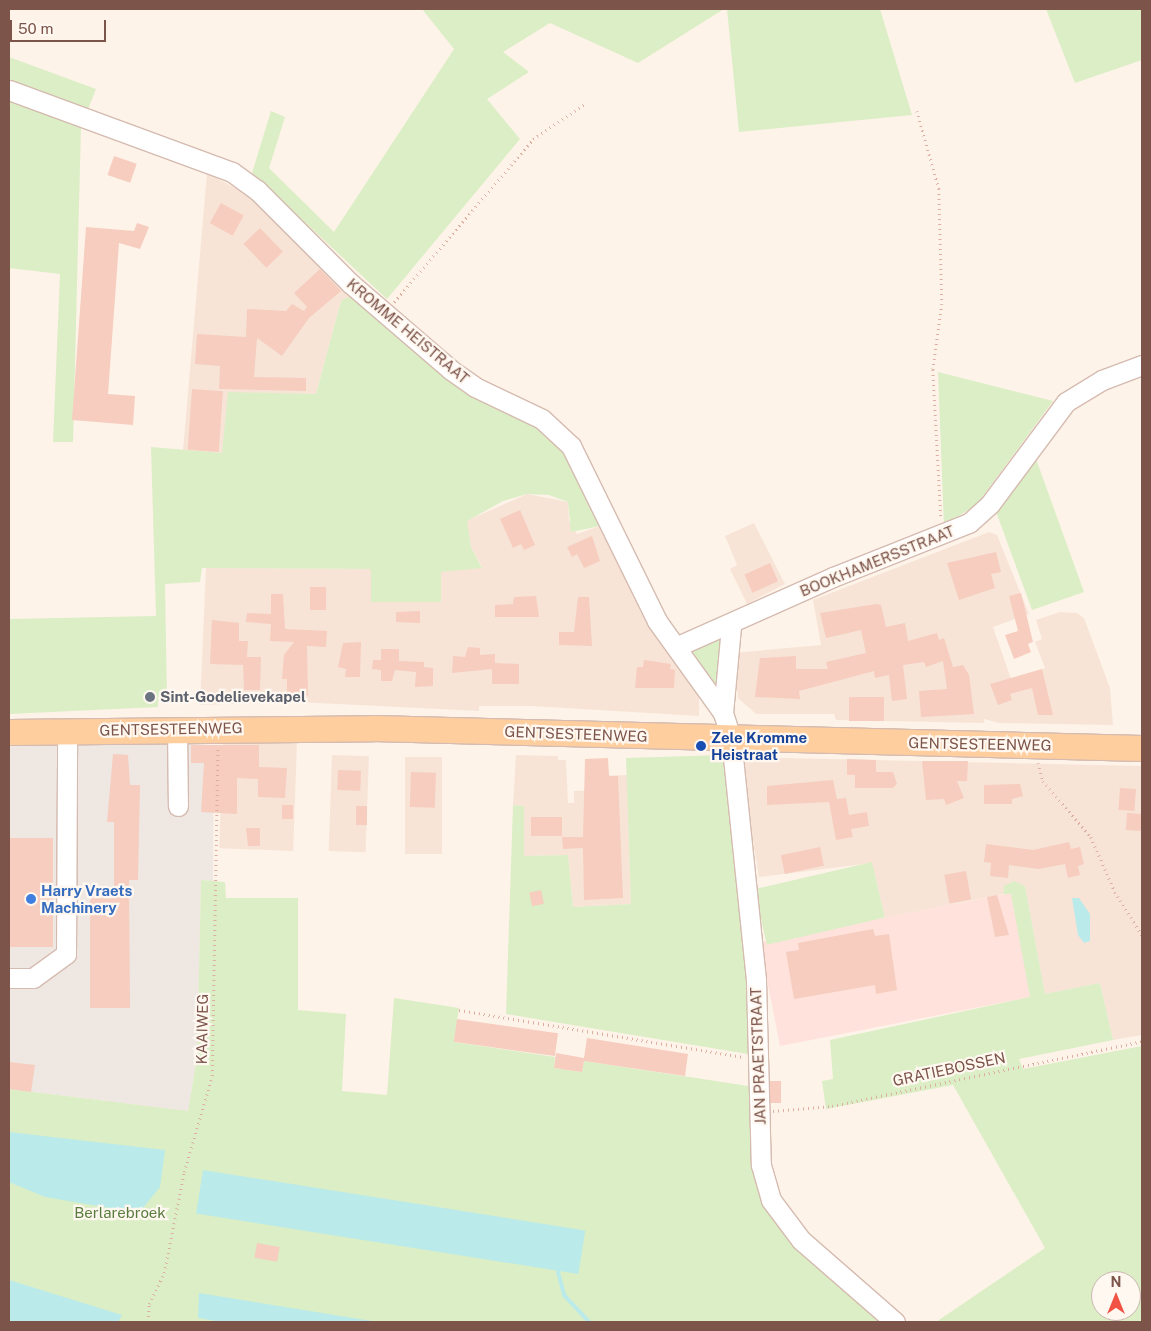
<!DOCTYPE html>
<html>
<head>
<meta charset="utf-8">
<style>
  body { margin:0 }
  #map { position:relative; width:1151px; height:1331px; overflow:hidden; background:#fef3e9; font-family:"Public Sans",sans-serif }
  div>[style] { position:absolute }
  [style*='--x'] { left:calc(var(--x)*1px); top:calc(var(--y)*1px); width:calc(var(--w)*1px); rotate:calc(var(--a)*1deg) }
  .residential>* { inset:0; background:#f7e4d7; transform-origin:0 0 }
  .commercial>* { inset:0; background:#ffe2dc; transform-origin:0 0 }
  .industrial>* { inset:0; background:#efe7e2 }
  .green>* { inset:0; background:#dbeec5; transform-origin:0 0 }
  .water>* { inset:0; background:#bbeaea; transform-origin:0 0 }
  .stream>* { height:4px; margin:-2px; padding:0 2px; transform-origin:2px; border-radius:2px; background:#bbeaea }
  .building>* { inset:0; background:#f6cdbe; transform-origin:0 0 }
  .path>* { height:2.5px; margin-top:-1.25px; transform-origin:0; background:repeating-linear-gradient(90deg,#dcafa0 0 1px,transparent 0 5px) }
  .roads { filter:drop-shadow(1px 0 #d5bbb0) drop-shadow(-1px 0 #d5bbb0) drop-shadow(0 1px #d5bbb0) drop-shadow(0 -1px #d5bbb0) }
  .minor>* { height:19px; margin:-9.5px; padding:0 9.5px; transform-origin:9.5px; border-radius:9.5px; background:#fff }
  .major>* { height:25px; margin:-12.5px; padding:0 12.5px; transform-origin:12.5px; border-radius:12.5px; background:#ffce9f }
  .dots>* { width:14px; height:14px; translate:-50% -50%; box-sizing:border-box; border:2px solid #fff8f1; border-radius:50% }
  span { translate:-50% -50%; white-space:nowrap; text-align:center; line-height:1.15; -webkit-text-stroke:4.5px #fff8f1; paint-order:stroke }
  .street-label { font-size:15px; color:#7c5449 }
  .worship-label { font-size:15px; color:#5b616d; font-weight:700 }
  .left { translate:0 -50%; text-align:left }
  .transit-label { font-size:15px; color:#164399; font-weight:700 }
  .shop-label { font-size:15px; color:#366cbe; font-weight:700 }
  .park-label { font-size:15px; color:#587c3d }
  .frame { position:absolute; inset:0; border:10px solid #7c5449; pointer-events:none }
  .north { position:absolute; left:1091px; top:1271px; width:50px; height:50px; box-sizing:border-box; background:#fff8f1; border:1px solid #cbb6ae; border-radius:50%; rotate:0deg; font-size:14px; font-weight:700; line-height:20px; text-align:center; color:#7c5449 }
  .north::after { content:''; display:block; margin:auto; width:18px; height:22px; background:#f15345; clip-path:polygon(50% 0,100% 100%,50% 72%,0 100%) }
  .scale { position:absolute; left:10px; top:20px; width:96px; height:22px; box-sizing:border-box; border:2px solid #7c5449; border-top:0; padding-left:6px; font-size:15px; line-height:18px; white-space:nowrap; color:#7c5449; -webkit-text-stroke:4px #fff8f1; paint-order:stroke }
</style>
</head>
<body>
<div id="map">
  <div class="residential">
    <div style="clip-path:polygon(207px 173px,252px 197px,358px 299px,341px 301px,316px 394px,229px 393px,222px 453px,183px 450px)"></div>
    <div style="clip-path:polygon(527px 494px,568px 502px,569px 521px,577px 534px,600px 526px,642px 615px,699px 696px,699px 716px,531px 706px,479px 706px,479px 711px,297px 702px,200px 705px,206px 568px,371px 569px,409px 601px,441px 602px,441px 572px,482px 567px,471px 547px,466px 521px)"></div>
    <div style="clip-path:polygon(754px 523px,785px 584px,747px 604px,730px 569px,737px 565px,725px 536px)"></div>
    <div style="clip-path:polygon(989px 532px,997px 535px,1029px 614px,993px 627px,1011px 679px,1045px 668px,1035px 642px,1042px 639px,1036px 620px,1060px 612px,1077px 613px,1084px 618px,1110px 688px,1113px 725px,999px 723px,984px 719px,984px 723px,836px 720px,834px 714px,756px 714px,738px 698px,733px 653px,821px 645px,813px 600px)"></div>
    <div style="left:297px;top:742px;width:109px;height:74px;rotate:92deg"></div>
    <div style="left:332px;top:755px;width:37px;height:96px;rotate:2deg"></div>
    <div style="clip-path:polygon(516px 755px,558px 756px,558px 760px,566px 760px,568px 803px,574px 803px,574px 791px,595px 790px,595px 776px,627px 775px,631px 904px,573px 907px,568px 855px,524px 856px,524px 806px,513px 805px)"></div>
    <div style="left:405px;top:757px;width:37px;height:97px"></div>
    <div style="clip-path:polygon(739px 757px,1142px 766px,1142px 1035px,1113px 1040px,1100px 983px,1045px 994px,1025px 886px,1004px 886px,1003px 894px,885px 918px,872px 863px,759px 877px)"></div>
  </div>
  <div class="commercial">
    <div style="left:1011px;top:893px;width:106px;height:256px;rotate:79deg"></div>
  </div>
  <div class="industrial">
    <div style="clip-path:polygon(161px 742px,214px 745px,213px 881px,201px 880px,197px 1058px,188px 1111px,9px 1089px,9px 745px)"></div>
  </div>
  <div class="green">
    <div style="clip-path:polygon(422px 9px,724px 9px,638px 63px,550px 23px,503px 52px,529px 72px,487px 99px,520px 139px,387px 299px,252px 173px,271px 111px,285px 117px,269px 168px,334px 232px,454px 49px)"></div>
    <div style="clip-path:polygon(727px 9px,880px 9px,912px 115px,739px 132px)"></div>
    <div style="clip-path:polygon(1046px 9px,1142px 9px,1142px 60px,1075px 83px)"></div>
    <div style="clip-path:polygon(9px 57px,96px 89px,81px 127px,73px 442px,53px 442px,60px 274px,9px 268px)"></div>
    <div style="clip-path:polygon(348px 297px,358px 299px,558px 441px,600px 526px,571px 532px,568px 502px,549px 495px,527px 494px,503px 501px,467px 521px,471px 547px,482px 568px,441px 572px,441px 602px,371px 602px,371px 569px,202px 568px,200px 582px,165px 584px,167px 700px,158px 701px,158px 707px,9px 714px,9px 619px,156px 616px,151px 447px,222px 453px,228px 392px,316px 394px,341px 301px)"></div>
    <div style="clip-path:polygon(938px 372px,1053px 401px,977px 504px,944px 526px)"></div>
    <div style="clip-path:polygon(1036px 459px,1084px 592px,1032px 610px,995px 509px)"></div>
    <div style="clip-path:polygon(719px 638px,721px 639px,718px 692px,691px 651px)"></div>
    <div style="clip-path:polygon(725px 755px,754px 1055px,506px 1014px,513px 805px,524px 806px,524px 856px,568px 855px,573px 907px,631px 904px,626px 758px)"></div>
    <div style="left:872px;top:862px;width:57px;height:121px;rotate:77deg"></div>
    <div style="clip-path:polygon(201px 880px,225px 882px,226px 898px,298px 898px,298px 1010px,346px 1014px,342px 1091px,387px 1095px,394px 998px,459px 1008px,454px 1042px,555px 1057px,554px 1068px,582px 1072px,584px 1061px,755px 1087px,767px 1205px,786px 1236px,887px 1322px,9px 1322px,9px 1089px,188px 1111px,197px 1058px)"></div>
    <div style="clip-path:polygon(evenodd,1014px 881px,1025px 886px,1045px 994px,1100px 983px,1113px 1040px,1019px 1059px,1023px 1069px,1142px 1046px,1142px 1322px,936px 1322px,1045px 1248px,953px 1085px,826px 1109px,822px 1081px,833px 1079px,830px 1040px,1030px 997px,1011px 894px,1003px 894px,1004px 886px,1014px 881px,1101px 1281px,1131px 1281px,1131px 1311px,1101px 1311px,1101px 1281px)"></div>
  </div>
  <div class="water">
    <div style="clip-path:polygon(1072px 898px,1079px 898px,1090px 914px,1090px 941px,1084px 943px,1078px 935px)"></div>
    <div style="clip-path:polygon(9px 1132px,165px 1150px,160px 1187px,139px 1213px,45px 1197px,9px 1182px)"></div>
    <div style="left:203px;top:1170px;width:387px;height:44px;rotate:9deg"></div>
    <div style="clip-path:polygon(9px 1280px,122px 1315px,118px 1322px,9px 1322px)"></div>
    <div style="clip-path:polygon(199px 1293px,285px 1307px,378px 1322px,222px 1322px,198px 1318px)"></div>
  </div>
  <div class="stream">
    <div style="--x:558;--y:1272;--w:24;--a:75"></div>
    <div style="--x:564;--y:1295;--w:37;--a:47"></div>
  </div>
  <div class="building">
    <div style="left:114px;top:156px;width:24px;height:20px;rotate:19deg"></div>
    <div style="left:221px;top:203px;width:26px;height:23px;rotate:29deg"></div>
    <div style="clip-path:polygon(137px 223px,149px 227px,140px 249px,119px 243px,108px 394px,135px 396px,133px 425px,72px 420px,86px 227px,134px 231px)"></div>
    <div style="left:260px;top:228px;width:33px;height:23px;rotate:46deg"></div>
    <div style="clip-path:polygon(320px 269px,341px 291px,309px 318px,282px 356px,257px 338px,254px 377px,306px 378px,306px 391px,219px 389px,220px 366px,195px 364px,197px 334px,246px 337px,247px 309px,286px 311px,292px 304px,304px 311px,307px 307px,294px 293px)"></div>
    <div style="left:192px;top:389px;width:31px;height:61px;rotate:4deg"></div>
    <div style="clip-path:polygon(520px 510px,535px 545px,524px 550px,521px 544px,513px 548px,500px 519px)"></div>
    <div style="clip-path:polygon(592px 536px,600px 561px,584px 568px,577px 554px,572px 557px,567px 547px)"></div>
    <div style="clip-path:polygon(996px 552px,1001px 572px,991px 574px,995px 588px,959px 600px,947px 563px)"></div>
    <div style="left:770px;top:563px;width:20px;height:28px;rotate:66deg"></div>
    <div style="left:310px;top:587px;width:16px;height:23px"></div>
    <div style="clip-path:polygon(1021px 593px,1033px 642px,1028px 644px,1031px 652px,1014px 659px,1005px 635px,1018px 631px,1009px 596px)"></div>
    <div style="clip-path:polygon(271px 594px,283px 594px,285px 629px,327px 631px,326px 647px,307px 646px,308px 696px,287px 695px,287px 679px,282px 679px,284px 655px,294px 642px,270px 641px,271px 624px,246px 622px,247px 613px,271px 614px)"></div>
    <div style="clip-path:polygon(536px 596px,539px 617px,495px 617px,495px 605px,513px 604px,514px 597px)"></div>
    <div style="clip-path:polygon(578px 597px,589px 597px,592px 646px,559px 645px,559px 632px,574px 632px)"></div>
    <div style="clip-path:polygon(876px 604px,881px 605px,886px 627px,905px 623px,908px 641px,937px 633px,939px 640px,944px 638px,953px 667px,963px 665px,969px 675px,974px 714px,921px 717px,919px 691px,947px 689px,943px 661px,926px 667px,924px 662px,903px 665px,907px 699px,892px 701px,889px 675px,875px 678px,874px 671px,799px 691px,800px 699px,755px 697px,760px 658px,796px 656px,796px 669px,828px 669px,826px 662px,866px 653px,861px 630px,826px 638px,820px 613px)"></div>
    <div style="clip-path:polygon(420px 611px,420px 623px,396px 622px,396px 612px)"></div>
    <div style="clip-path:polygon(212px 620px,239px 623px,239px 641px,248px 641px,247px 657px,261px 657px,260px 690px,244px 690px,243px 665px,210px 664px)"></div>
    <div style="clip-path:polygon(361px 642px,360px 677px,345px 677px,346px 669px,338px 667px,343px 643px)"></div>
    <div style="clip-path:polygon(468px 647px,480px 648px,480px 655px,495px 654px,495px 663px,519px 664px,519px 684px,492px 684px,492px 669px,452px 673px,453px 656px,465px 657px)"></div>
    <div style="clip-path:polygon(381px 649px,399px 649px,399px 661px,424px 662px,424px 667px,433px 668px,433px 686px,415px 687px,416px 672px,395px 670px,392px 681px,381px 681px,381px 670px,372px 669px,373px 660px,381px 660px)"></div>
    <div style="clip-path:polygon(644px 660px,671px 664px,670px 669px,675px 670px,674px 688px,635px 688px,637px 667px,643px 667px)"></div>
    <div style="clip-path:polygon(1042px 669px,1053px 715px,1038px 715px,1032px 688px,1010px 694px,1012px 700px,998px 705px,990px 684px)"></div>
    <div style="left:849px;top:697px;width:35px;height:24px"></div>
    <div style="clip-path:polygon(191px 745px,259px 745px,259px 767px,287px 768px,285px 798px,258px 797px,258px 779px,237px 778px,237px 814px,201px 812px,204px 763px,191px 763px)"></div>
    <div style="clip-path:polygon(113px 754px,128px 755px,130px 785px,140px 785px,138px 880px,129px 880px,130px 1008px,90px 1008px,90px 890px,114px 890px,114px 822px,107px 822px)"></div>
    <div style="clip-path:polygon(608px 758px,609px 776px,618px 776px,623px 898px,584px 900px,583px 848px,563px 849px,562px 837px,583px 837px,585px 759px)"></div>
    <div style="clip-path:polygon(847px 759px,876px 760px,876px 772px,893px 772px,897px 784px,893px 788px,855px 788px,855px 775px,847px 775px)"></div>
    <div style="clip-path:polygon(922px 761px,968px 761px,967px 781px,957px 781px,964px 798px,946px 805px,944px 799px,926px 800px)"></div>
    <div style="left:338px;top:770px;width:23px;height:20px;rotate:2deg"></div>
    <div style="left:411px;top:772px;width:25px;height:35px;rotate:2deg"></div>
    <div style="clip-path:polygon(833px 780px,837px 799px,846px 798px,849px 815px,867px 812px,869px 826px,851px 829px,853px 837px,836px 840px,829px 802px,767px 805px,767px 786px)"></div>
    <div style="clip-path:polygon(1020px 784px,1023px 796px,1012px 799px,1012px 804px,984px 804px,984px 785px)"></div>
    <div style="left:1120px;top:788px;width:16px;height:22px;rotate:4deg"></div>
    <div style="left:282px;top:805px;width:11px;height:14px"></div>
    <div style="left:356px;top:806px;width:11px;height:19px"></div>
    <div style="left:1127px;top:813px;width:15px;height:17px;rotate:4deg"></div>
    <div style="left:531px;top:817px;width:31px;height:19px"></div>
    <div style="clip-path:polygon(246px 828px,260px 828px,260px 846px,248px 846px)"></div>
    <div style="left:9px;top:838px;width:44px;height:109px"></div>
    <div style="clip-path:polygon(1069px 842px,1071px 849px,1080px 847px,1084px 864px,1078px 866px,1080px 875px,1068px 878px,1065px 864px,1039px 869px,1009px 865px,1008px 878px,990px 876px,991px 863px,984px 862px,986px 844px,1033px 850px)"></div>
    <div style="left:820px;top:847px;width:19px;height:40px;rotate:78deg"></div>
    <div style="left:966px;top:871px;width:29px;height:22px;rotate:80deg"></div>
    <div style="left:541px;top:890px;width:14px;height:12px;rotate:78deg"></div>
    <div style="clip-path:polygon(997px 895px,1009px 935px,995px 937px,987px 897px)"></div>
    <div style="clip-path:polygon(873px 929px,875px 936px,889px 934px,897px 990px,876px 994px,875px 985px,794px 999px,786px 952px,799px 950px,798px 943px)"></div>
    <div style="left:457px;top:1019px;width:102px;height:23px;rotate:8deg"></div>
    <div style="clip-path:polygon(587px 1038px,688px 1054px,685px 1076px,584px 1061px,582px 1072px,554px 1068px,556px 1053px,584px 1058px)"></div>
    <div style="clip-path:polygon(9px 1062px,35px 1065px,31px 1092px,9px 1089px)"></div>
    <div style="left:770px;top:1081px;width:11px;height:22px"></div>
    <div style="left:257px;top:1243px;width:23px;height:15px;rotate:10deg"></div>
  </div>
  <div class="path">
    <div style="--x:917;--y:111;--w:81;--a:74.2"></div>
    <div style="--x:939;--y:189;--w:115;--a:88.5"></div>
    <div style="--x:942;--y:304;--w:67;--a:97.8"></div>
    <div style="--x:933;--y:370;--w:148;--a:86.9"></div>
    <div style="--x:394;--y:302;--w:214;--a:-49.5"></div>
    <div style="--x:533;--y:139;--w:64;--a:-34.2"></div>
    <div style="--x:1038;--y:763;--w:19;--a:74"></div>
    <div style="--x:1043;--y:781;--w:74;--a:49.4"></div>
    <div style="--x:1091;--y:837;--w:60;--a:66.4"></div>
    <div style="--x:1115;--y:892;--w:51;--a:57.9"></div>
    <div style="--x:459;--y:1010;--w:288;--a:9.4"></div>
    <div style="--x:773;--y:1111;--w:59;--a:-4.8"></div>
    <div style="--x:832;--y:1106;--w:317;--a:-11.8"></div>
    <div style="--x:148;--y:1322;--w:18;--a:-87"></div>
    <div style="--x:149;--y:1304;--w:34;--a:-64"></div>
    <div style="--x:164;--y:1273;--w:103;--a:-78.8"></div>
    <div style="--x:184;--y:1172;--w:100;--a:-73.7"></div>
    <div style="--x:212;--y:1076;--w:328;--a:-89"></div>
  </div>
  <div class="roads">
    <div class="minor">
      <div style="--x:9;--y:90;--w:238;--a:20.2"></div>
      <div style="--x:232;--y:172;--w:31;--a:36"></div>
      <div style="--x:257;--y:190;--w:132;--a:45"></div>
      <div style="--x:350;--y:283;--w:133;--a:40.7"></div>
      <div style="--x:451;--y:370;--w:29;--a:35"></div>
      <div style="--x:475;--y:387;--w:74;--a:25.5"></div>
      <div style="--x:542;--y:419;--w:40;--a:43"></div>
      <div style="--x:571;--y:446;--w:195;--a:63.8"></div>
      <div style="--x:657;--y:621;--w:113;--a:54.3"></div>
      <div style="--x:723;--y:713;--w:26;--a:72"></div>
      <div style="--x:731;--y:738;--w:243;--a:84.1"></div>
      <div style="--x:756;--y:980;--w:185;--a:88.5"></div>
      <div style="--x:761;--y:1165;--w:36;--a:74"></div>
      <div style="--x:771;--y:1200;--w:50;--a:53.1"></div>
      <div style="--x:801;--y:1240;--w:125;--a:41.1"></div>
      <div style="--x:678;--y:646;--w:170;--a:-24"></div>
      <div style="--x:833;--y:577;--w:146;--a:-21.7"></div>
      <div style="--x:969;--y:523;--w:28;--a:-42"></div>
      <div style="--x:990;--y:504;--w:127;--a:-53.3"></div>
      <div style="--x:1066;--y:402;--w:42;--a:-31.4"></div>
      <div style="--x:1102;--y:380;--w:43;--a:-20.6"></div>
      <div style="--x:723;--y:713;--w:87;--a:-84.7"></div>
      <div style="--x:177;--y:729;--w:77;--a:89.3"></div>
      <div style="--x:9;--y:978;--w:24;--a:0"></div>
      <div style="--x:33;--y:978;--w:41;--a:-36"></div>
      <div style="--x:66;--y:954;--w:223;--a:-89.7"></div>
    </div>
    <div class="major">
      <div style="--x:9;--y:732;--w:364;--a:-0.6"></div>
      <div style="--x:373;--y:728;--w:769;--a:1.49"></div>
    </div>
  </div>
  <div class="dots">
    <div style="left:150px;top:697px;background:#6b7280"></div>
    <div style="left:701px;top:746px;background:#1a4fb4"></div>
    <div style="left:31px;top:899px;background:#3f7fe0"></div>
  </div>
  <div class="street-label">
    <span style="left:408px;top:331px;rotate:40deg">KROMME HEISTRAAT</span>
    <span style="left:877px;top:561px;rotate:-22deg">BOOKHAMERSSTRAAT</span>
    <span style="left:171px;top:729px;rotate:-1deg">GENTSESTEENWEG</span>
    <span style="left:576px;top:734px;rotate:2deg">GENTSESTEENWEG</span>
    <span style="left:980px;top:744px;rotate:1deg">GENTSESTEENWEG</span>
    <span style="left:202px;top:1029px;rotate:-89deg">KAAIWEG</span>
    <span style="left:758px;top:1056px;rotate:-92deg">JAN PRAETSTRAAT</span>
    <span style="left:949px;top:1069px;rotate:-12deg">GRATIEBOSSEN</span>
  </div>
  <div class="worship-label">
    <span class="left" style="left:160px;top:697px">Sint-Godelievekapel</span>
  </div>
  <div class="transit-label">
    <span class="left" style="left:711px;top:746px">Zele Kromme<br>Heistraat</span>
  </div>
  <div class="shop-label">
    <span class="left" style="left:41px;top:899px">Harry Vraets<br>Machinery</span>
  </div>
  <div class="park-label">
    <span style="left:120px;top:1213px">Berlarebroek</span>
  </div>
  <div class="frame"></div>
  <div class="north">N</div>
  <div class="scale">50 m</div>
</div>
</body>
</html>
